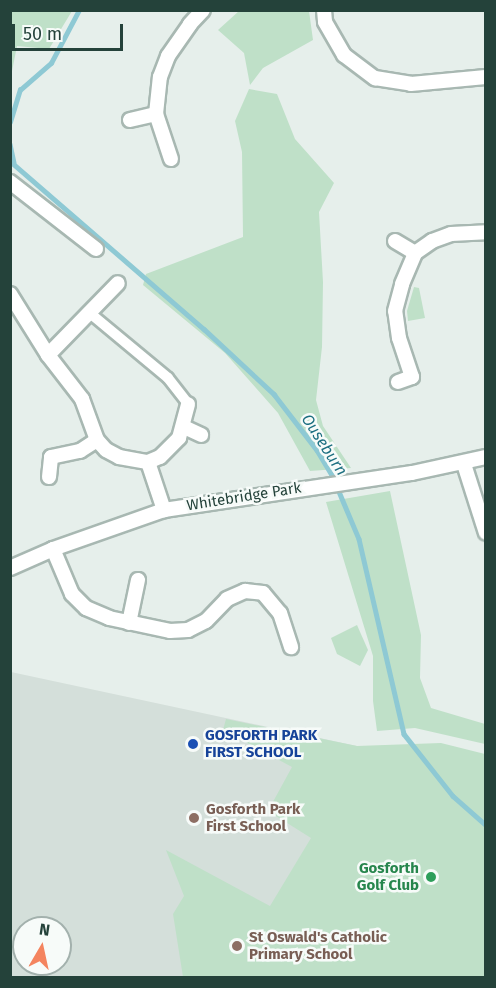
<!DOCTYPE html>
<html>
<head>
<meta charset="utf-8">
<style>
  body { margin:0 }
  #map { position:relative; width:496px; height:988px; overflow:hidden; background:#e6efeb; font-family:"Fira Sans",sans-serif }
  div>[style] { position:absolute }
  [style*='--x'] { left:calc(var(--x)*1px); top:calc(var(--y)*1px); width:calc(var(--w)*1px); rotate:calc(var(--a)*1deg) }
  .built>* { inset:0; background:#d4dfda }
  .green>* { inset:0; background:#bfe0c8 }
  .stream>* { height:4.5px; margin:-2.25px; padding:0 2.25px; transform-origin:2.25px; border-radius:2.25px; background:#8ec9d4 }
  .roads { filter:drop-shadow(2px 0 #a8b8b2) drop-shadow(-2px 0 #a8b8b2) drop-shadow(0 2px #a8b8b2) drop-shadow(0 -2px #a8b8b2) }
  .pedestrian>* { height:10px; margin:-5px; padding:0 5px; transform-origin:5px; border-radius:5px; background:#fff }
  .minor>* { height:14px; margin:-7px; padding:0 7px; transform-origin:7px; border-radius:7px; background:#fff }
  .dots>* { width:16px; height:16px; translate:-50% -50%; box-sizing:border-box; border:3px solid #f7fbf9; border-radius:50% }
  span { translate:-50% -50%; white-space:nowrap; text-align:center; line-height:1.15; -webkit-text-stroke:5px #f7fbf9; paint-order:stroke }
  .street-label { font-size:15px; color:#24423a }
  .transit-label { font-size:15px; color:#164399; font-weight:700 }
  .left { translate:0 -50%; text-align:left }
  .education-label { font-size:15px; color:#785e54; font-weight:700 }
  .leisure-label { font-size:15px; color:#27864d; font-weight:700 }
  .right { translate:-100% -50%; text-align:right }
  .water-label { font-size:16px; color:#1c6f80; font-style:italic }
  .frame { position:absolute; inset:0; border:12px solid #24423a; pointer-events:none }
  .north { position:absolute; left:12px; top:916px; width:60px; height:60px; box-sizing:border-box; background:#f7fbf9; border:2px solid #a3b1ad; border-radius:50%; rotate:9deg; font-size:16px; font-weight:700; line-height:24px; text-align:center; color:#24423a }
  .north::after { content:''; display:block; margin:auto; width:21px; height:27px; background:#f4845f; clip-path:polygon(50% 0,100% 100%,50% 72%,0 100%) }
  .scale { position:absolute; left:12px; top:24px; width:111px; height:27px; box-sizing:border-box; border:3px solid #24423a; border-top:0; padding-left:8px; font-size:18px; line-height:21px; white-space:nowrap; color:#24423a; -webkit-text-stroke:4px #f7fbf9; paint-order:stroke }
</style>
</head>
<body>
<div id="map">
  <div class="built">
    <div style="clip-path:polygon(evenodd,11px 672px,357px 746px,424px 977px,11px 978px,11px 672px,24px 928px,60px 928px,60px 964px,24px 964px,24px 928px)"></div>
  </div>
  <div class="green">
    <div style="clip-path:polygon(11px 10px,72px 11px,49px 49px,17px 46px,11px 76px)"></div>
    <div style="clip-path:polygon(239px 11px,309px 11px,313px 40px,263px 68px,250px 85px,244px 53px,218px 30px)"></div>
    <div style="clip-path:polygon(249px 89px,277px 94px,295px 139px,334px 183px,319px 212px,323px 282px,322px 347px,316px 400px,323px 426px,351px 468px,310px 471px,278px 413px,225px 353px,143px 285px,146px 274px,243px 237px,242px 152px,235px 121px)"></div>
    <div style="clip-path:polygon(414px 287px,419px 288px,425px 318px,408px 321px,407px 311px)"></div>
    <div style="clip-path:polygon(390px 491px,421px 635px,420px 678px,431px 708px,485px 724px,485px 744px,415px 728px,377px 731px,373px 701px,373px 656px,326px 502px)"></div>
    <div style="clip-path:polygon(357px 625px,368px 650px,360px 666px,337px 654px,331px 638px)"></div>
    <div style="clip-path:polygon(226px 719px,357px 746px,441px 743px,485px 754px,485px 977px,183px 977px,173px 914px,184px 896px,166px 850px,270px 906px,311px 838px,268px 811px,292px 767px,223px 730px)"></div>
  </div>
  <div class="stream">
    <div style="--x:10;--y:122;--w:34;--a:-73"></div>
    <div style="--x:20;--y:90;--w:41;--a:-41.1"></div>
    <div style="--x:51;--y:63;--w:60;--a:-62.2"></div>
    <div style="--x:10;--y:144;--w:19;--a:78"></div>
    <div style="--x:10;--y:161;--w:257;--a:40.9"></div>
    <div style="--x:204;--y:329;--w:96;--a:42.9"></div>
    <div style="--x:274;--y:394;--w:71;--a:52.5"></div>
    <div style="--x:317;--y:450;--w:29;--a:59"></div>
    <div style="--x:332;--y:475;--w:69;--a:67.1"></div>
    <div style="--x:359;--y:539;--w:200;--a:77"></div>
    <div style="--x:404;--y:734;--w:79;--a:51.7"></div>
    <div style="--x:453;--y:796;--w:44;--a:41.3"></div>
  </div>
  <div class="roads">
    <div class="pedestrian">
      <div style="--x:91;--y:314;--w:100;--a:39.7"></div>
      <div style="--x:168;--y:378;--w:33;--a:52"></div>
    </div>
    <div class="minor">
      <div style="--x:324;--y:10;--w:12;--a:85"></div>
      <div style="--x:325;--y:22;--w:38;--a:60"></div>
      <div style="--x:344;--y:55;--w:39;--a:37"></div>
      <div style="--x:375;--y:78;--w:36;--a:9"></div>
      <div style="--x:411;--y:84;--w:75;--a:-5.3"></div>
      <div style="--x:130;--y:120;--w:27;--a:-13"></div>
      <div style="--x:171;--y:159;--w:47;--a:-108.4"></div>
      <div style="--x:156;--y:114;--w:37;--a:-84"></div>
      <div style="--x:160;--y:77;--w:22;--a:-69"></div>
      <div style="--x:168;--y:56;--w:39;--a:-55"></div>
      <div style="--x:190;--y:24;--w:19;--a:-47"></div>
      <div style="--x:10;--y:182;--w:109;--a:37.9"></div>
      <div style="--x:395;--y:241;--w:23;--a:31"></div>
      <div style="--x:10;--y:294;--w:72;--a:58.1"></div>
      <div style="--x:48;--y:355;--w:56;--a:52.3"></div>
      <div style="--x:82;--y:399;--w:44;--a:69.9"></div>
      <div style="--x:97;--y:440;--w:13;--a:48"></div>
      <div style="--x:106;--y:450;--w:15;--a:28"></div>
      <div style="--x:119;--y:457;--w:29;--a:10"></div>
      <div style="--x:148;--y:462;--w:51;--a:71.6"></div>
      <div style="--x:48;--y:355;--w:100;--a:-45.8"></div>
      <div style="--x:398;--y:382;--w:15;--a:-20"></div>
      <div style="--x:412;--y:377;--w:41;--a:-108.4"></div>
      <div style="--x:399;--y:338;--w:27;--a:-98"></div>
      <div style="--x:395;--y:311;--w:28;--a:-75"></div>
      <div style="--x:402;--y:284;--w:34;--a:-67"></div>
      <div style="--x:415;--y:253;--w:21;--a:-35"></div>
      <div style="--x:432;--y:241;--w:20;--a:-20"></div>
      <div style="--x:451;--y:234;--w:35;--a:-3"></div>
      <div style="--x:184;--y:427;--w:19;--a:25"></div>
      <div style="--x:148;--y:462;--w:13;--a:-23"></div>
      <div style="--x:160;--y:457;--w:27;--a:-45"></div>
      <div style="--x:179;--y:438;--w:35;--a:-75"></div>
      <div style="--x:464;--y:464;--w:72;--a:72.3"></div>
      <div style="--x:49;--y:477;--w:20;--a:-84"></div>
      <div style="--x:51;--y:457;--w:30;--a:-12"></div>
      <div style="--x:80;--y:451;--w:20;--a:-33"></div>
      <div style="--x:53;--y:549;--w:49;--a:67.1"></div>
      <div style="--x:72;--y:594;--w:20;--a:45"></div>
      <div style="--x:86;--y:608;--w:25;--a:23"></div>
      <div style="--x:109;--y:618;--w:62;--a:12"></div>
      <div style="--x:170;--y:631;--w:18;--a:-3"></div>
      <div style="--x:188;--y:630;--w:20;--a:-27"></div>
      <div style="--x:206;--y:621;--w:30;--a:-46"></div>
      <div style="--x:227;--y:599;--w:20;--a:-24"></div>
      <div style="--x:245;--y:591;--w:18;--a:6"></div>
      <div style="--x:263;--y:593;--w:26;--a:50"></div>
      <div style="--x:280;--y:613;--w:36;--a:72"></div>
      <div style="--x:10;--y:568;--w:47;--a:-23.8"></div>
      <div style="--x:53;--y:549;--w:118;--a:-19.4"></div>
      <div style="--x:164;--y:510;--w:251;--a:-8.5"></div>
      <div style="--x:412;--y:473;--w:76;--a:-12.2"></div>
      <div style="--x:129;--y:623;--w:44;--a:-78.2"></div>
    </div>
  </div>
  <div class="dots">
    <div style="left:193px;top:744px;background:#1a4fb4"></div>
    <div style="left:194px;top:818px;background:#8d6e63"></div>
    <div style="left:431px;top:877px;background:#2e9e5b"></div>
    <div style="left:237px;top:946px;background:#8d6e63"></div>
  </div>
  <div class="street-label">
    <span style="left:244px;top:497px;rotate:-9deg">Whitebridge Park</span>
  </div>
  <div class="transit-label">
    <span class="left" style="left:205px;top:744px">GOSFORTH PARK<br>FIRST SCHOOL</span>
  </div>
  <div class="education-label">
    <span class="left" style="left:206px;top:818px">Gosforth Park<br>First School</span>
    <span class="left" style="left:249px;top:946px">St Oswald's Catholic<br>Primary School</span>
  </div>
  <div class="leisure-label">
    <span class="right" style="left:419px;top:877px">Gosforth<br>Golf Club</span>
  </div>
  <div class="water-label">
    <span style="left:324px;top:445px;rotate:57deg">Ouseburn</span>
  </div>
  <div class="frame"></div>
  <div class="north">N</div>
  <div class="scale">50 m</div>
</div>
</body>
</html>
